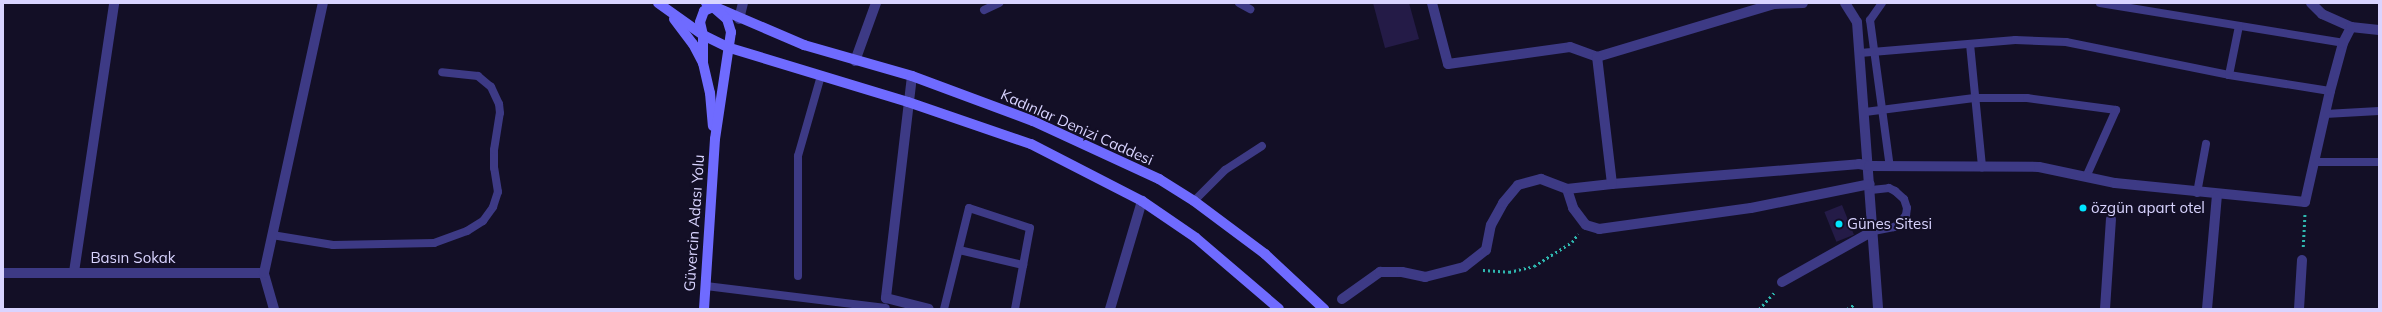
<!DOCTYPE html>
<html>
<head>
<meta charset="utf-8">
<style>
  body { margin:0 }
  #map { position:relative; width:2382px; height:312px; overflow:hidden; background:#130f26; font-family:Mulish,sans-serif }
  div>[style] { position:absolute }
  [style*='--x'] { left:calc(var(--x)*1px); top:calc(var(--y)*1px); width:calc(var(--w)*1px); rotate:calc(var(--a)*1deg) }
  .building>* { inset:0; background:#241b47; transform-origin:0 0 }
  .path>* { height:2.5px; margin-top:-1.25px; transform-origin:0; background:repeating-linear-gradient(90deg,#2fb8b0 0 2px,transparent 0 5px) }
  .lane>* { height:8px; margin:-4px; padding:0 4px; transform-origin:4px; border-radius:4px; background:#3d3a85 }
  .street>* { height:10px; margin:-5px; padding:0 5px; transform-origin:5px; border-radius:5px; background:#3d3a85 }
  .secondary>* { height:10px; margin:-5px; padding:0 5px; transform-origin:5px; border-radius:5px; background:#6f6bff }
  .dots>* { width:11px; height:11px; translate:-50% -50%; box-sizing:border-box; border:2px solid #130f26; border-radius:50% }
  span { translate:-50% -50%; white-space:nowrap; text-align:center; line-height:1.15; -webkit-text-stroke:4px #130f26; paint-order:stroke }
  .street-label { font-size:15px; color:#d9d4ff }
  .poi-label { font-size:15px; color:#d9d4ff }
  .left { translate:0 -50%; text-align:left }
  .frame { position:absolute; inset:0; border:4px solid #d9d4ff; pointer-events:none }
</style>
</head>
<body>
<div id="map">
  <div class="building">
    <div style="clip-path:polygon(1373px 3px,1409px 3px,1419px 39px,1385px 48px)"></div>
    <div style="left:1842px;top:205px;width:32px;height:19px;rotate:68deg"></div>
  </div>
  <div class="path">
    <div style="--x:2303;--y:247;--w:33;--a:-87"></div>
    <div style="--x:1483;--y:270;--w:26;--a:4"></div>
    <div style="--x:1509;--y:272;--w:26;--a:-13"></div>
    <div style="--x:1534;--y:266;--w:45;--a:-32.3"></div>
    <div style="--x:1572;--y:242;--w:10;--a:-53"></div>
    <div style="--x:1759;--y:309;--w:23;--a:-47"></div>
    <div style="--x:1847;--y:309;--w:9;--a:-32"></div>
  </div>
  <div class="lane">
    <div style="--x:1239;--y:3;--w:13;--a:29"></div>
    <div style="--x:1882;--y:3;--w:21;--a:125"></div>
    <div style="--x:1870;--y:20;--w:148;--a:82.3"></div>
    <div style="--x:2100;--y:3;--w:246;--a:9.3"></div>
    <div style="--x:984;--y:10;--w:17;--a:-25"></div>
    <div style="--x:1970;--y:44;--w:124;--a:84.4"></div>
    <div style="--x:1860;--y:53;--w:156;--a:-4.8"></div>
    <div style="--x:2015;--y:40;--w:51;--a:2.2"></div>
    <div style="--x:2066;--y:42;--w:166;--a:11.4"></div>
    <div style="--x:2229;--y:75;--w:102;--a:9"></div>
    <div style="--x:2229;--y:75;--w:50;--a:-78.5"></div>
    <div style="--x:1865;--y:112;--w:110;--a:-7.3"></div>
    <div style="--x:1974;--y:98;--w:53;--a:0"></div>
    <div style="--x:2027;--y:98;--w:90;--a:7.7"></div>
    <div style="--x:2116;--y:110;--w:73;--a:114.1"></div>
    <div style="--x:2325;--y:114;--w:54;--a:-3.2"></div>
    <div style="--x:2316;--y:162;--w:63;--a:0"></div>
    <div style="--x:1871;--y:190;--w:18;--a:-6"></div>
    <div style="--x:1889;--y:188;--w:7;--a:27"></div>
    <div style="--x:1895;--y:191;--w:12;--a:42"></div>
    <div style="--x:1904;--y:199;--w:9;--a:72"></div>
    <div style="--x:1907;--y:208;--w:7;--a:98"></div>
    <div style="--x:1906;--y:215;--w:11;--a:128"></div>
    <div style="--x:1899;--y:224;--w:6;--a:149"></div>
    <div style="--x:1894;--y:227;--w:21;--a:169"></div>
    <div style="--x:2197;--y:193;--w:50;--a:-79.6"></div>
    <div style="--x:1194;--y:201;--w:44;--a:-45"></div>
    <div style="--x:1225;--y:170;--w:44;--a:-33"></div>
    <div style="--x:272;--y:235;--w:62;--a:9.3"></div>
    <div style="--x:333;--y:245;--w:101;--a:-1.1"></div>
    <div style="--x:434;--y:243;--w:35;--a:-20"></div>
    <div style="--x:467;--y:231;--w:19;--a:-32"></div>
    <div style="--x:483;--y:221;--w:17;--a:-54"></div>
    <div style="--x:493;--y:207;--w:16;--a:-72"></div>
    <div style="--x:498;--y:192;--w:24;--a:-99"></div>
    <div style="--x:494;--y:168;--w:18;--a:-90"></div>
    <div style="--x:494;--y:150;--w:37;--a:-81"></div>
    <div style="--x:500;--y:113;--w:9;--a:-96"></div>
    <div style="--x:499;--y:104;--w:19;--a:-115"></div>
    <div style="--x:491;--y:87;--w:17;--a:-140"></div>
    <div style="--x:478;--y:76;--w:36;--a:-174"></div>
    <div style="--x:959;--y:250;--w:66;--a:13.2"></div>
    <div style="--x:798;--y:276;--w:120;--a:-90"></div>
    <div style="--x:798;--y:156;--w:83;--a:-74"></div>
    <div style="--x:706;--y:286;--w:181;--a:7"></div>
    <div style="--x:944;--y:309;--w:104;--a:-76.1"></div>
    <div style="--x:969;--y:208;--w:64;--a:18.2"></div>
    <div style="--x:1030;--y:228;--w:82;--a:100.5"></div>
  </div>
  <div class="street">
    <div style="--x:1432;--y:3;--w:63;--a:75.3"></div>
    <div style="--x:1448;--y:64;--w:123;--a:-7.9"></div>
    <div style="--x:1570;--y:47;--w:29;--a:20"></div>
    <div style="--x:1597;--y:57;--w:185;--a:-16.7"></div>
    <div style="--x:1774;--y:4;--w:29;--a:-2"></div>
    <div style="--x:1845;--y:3;--w:22;--a:58"></div>
    <div style="--x:1857;--y:22;--w:288;--a:85.8"></div>
    <div style="--x:2311;--y:3;--w:16;--a:45"></div>
    <div style="--x:2322;--y:14;--w:32;--a:24"></div>
    <div style="--x:739;--y:19;--w:16;--a:-76"></div>
    <div style="--x:855;--y:61;--w:62;--a:-70.1"></div>
    <div style="--x:912;--y:76;--w:224;--a:96.7"></div>
    <div style="--x:886;--y:298;--w:44;--a:14.3"></div>
    <div style="--x:1612;--y:184;--w:248;--a:-4.6"></div>
    <div style="--x:1859;--y:164;--w:10;--a:11"></div>
    <div style="--x:1869;--y:166;--w:170;--a:0.3"></div>
    <div style="--x:2039;--y:167;--w:78;--a:11.9"></div>
    <div style="--x:2115;--y:183;--w:191;--a:5.7"></div>
    <div style="--x:2305;--y:202;--w:114;--a:-77.3"></div>
    <div style="--x:2330;--y:91;--w:50;--a:-74.8"></div>
    <div style="--x:2343;--y:43;--w:18;--a:-63"></div>
    <div style="--x:2351;--y:27;--w:28;--a:6"></div>
    <div style="--x:1567;--y:189;--w:20;--a:72"></div>
    <div style="--x:1573;--y:208;--w:21;--a:53"></div>
    <div style="--x:1586;--y:225;--w:14;--a:17"></div>
    <div style="--x:1599;--y:229;--w:153;--a:-7.9"></div>
    <div style="--x:1751;--y:208;--w:121;--a:-11.4"></div>
    <div style="--x:74;--y:272;--w:272;--a:-81.5"></div>
    <div style="--x:3;--y:273;--w:261;--a:0"></div>
    <div style="--x:1782;--y:282;--w:104;--a:-29.3"></div>
    <div style="--x:1342;--y:299;--w:47;--a:-35.4"></div>
    <div style="--x:1380;--y:272;--w:22;--a:0"></div>
    <div style="--x:1402;--y:272;--w:24;--a:12"></div>
    <div style="--x:1425;--y:277;--w:40;--a:-14.4"></div>
    <div style="--x:1464;--y:267;--w:28;--a:-38"></div>
    <div style="--x:1486;--y:250;--w:25;--a:-79"></div>
    <div style="--x:1491;--y:225;--w:25;--a:-61"></div>
    <div style="--x:1503;--y:203;--w:23;--a:-50"></div>
    <div style="--x:1518;--y:185;--w:24;--a:-15"></div>
    <div style="--x:1541;--y:179;--w:28;--a:21"></div>
    <div style="--x:1567;--y:189;--w:45;--a:-6.3"></div>
    <div style="--x:1612;--y:184;--w:128;--a:-96.7"></div>
    <div style="--x:274;--y:309;--w:37;--a:-106"></div>
    <div style="--x:264;--y:273;--w:276;--a:-77.7"></div>
    <div style="--x:1110;--y:309;--w:113;--a:-73.5"></div>
    <div style="--x:2105;--y:309;--w:90;--a:-86.2"></div>
    <div style="--x:2207;--y:309;--w:114;--a:-85"></div>
    <div style="--x:2299;--y:309;--w:49;--a:-86.5"></div>
  </div>
  <div class="secondary">
    <div style="--x:658;--y:3;--w:55;--a:35.4"></div>
    <div style="--x:703;--y:35;--w:30;--a:26"></div>
    <div style="--x:730;--y:48;--w:186;--a:16.9"></div>
    <div style="--x:908;--y:102;--w:130;--a:18.9"></div>
    <div style="--x:1031;--y:144;--w:125;--a:27.2"></div>
    <div style="--x:1142;--y:201;--w:65;--a:34.4"></div>
    <div style="--x:1196;--y:238;--w:109;--a:40.5"></div>
    <div style="--x:706;--y:3;--w:107;--a:23.2"></div>
    <div style="--x:804;--y:45;--w:112;--a:16"></div>
    <div style="--x:912;--y:76;--w:129;--a:20.4"></div>
    <div style="--x:1033;--y:121;--w:139;--a:24.7"></div>
    <div style="--x:1159;--y:179;--w:41;--a:32.2"></div>
    <div style="--x:1194;--y:201;--w:89;--a:36.7"></div>
    <div style="--x:1265;--y:254;--w:81;--a:43"></div>
    <div style="--x:674;--y:19;--w:31;--a:53"></div>
    <div style="--x:693;--y:44;--w:21;--a:62"></div>
    <div style="--x:703;--y:63;--w:31;--a:77"></div>
    <div style="--x:710;--y:93;--w:33;--a:85"></div>
    <div style="--x:703;--y:63;--w:28;--a:-90"></div>
    <div style="--x:703;--y:35;--w:13;--a:-103"></div>
    <div style="--x:700;--y:22;--w:12;--a:-70"></div>
    <div style="--x:704;--y:11;--w:10;--a:-24"></div>
    <div style="--x:713;--y:7;--w:18;--a:41"></div>
    <div style="--x:727;--y:19;--w:14;--a:73"></div>
    <div style="--x:731;--y:32;--w:108;--a:98.5"></div>
    <div style="--x:715;--y:139;--w:170;--a:93.7"></div>
  </div>
  <div class="dots">
    <div style="left:2083px;top:208px;background:#00e5ff"></div>
    <div style="left:1839px;top:224px;background:#00e5ff"></div>
  </div>
  <div class="street-label">
    <span style="left:1077px;top:127px;rotate:24deg">Kadınlar Denizi Caddesi</span>
    <span style="left:694px;top:223px;rotate:-86deg">Güvercin Adası Yolu</span>
    <span style="left:133px;top:258px">Basın Sokak</span>
  </div>
  <div class="poi-label">
    <span class="left" style="left:2091px;top:208px">özgün apart otel</span>
    <span class="left" style="left:1847px;top:224px">Günes Sitesi</span>
  </div>
  <div class="frame"></div>
</div>
</body>
</html>
